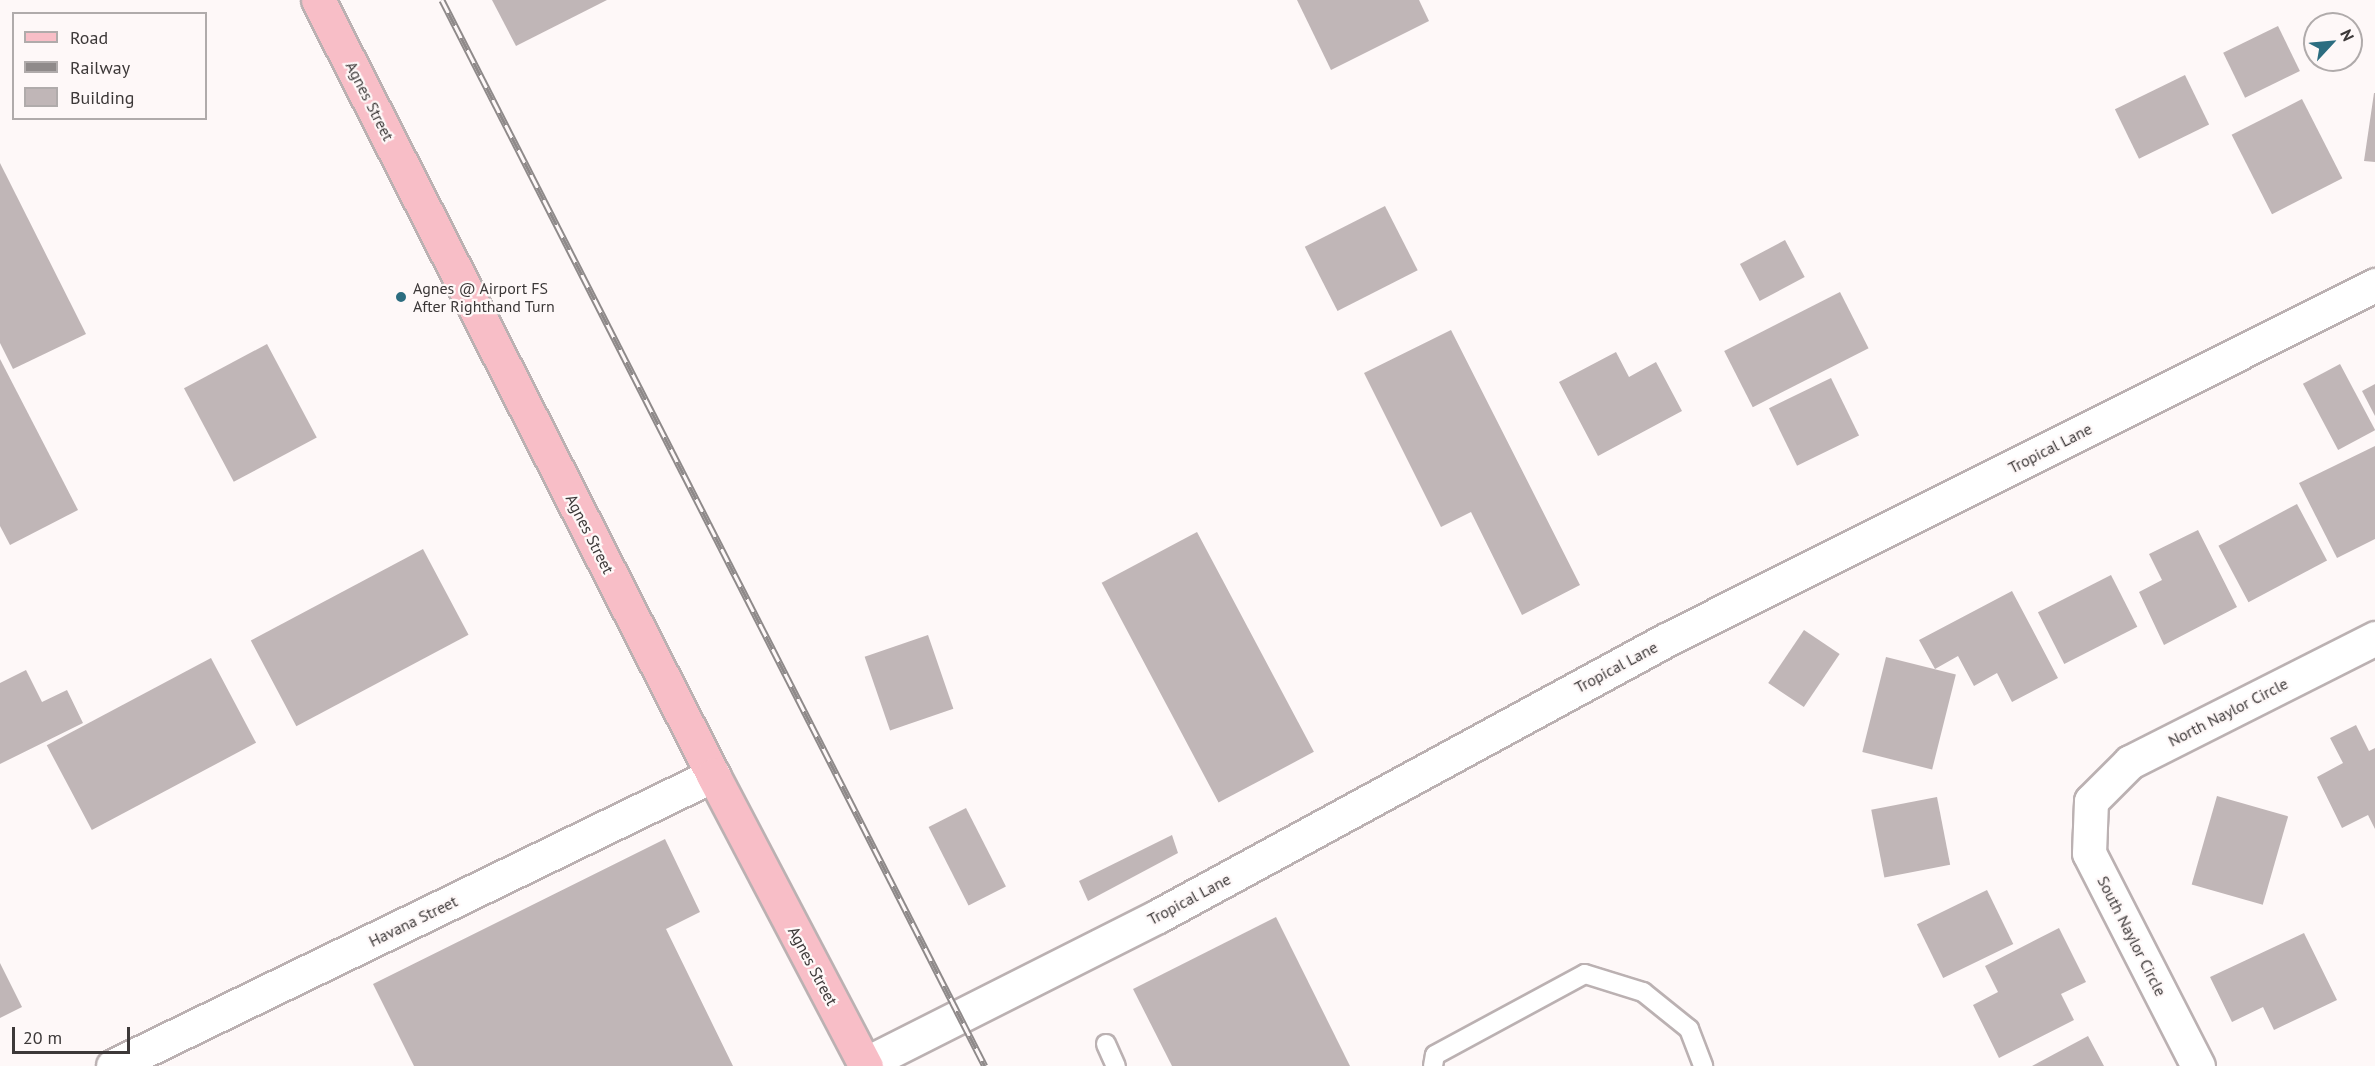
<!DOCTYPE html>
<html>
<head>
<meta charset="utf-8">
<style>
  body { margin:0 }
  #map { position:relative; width:2375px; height:1066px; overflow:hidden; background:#fef8f8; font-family:"PT Sans",sans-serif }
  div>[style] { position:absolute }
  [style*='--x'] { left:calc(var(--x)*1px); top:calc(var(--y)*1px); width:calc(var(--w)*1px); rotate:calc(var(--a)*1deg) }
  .building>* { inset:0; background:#c0b6b7; transform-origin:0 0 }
  .roads { filter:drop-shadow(2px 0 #bbb1b2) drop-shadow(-2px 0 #bbb1b2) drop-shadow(0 2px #bbb1b2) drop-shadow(0 -2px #bbb1b2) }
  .lane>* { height:18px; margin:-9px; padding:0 9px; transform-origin:9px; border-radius:9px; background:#fff }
  .street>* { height:33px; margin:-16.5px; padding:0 16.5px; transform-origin:16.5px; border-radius:16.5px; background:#fff }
  .primary>* { height:33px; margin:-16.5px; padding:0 16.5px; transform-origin:16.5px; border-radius:16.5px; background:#f8bec7 }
  .rail>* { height:7px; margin-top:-3.5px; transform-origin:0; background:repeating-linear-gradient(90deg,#fef8f8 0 14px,#8f8a8a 0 28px); box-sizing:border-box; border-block:2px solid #8f8a8a }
  .dots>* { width:16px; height:16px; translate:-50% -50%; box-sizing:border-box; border:3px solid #fef8f8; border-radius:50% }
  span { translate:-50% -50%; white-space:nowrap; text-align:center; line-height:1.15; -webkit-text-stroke:4.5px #fef8f8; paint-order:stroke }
  .street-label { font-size:16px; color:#3c3838 }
  .poi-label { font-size:16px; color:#3c3838 }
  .left { translate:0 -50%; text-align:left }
  .legend { position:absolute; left:12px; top:12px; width:195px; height:108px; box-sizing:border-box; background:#fef8f8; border:2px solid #b0abab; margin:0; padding:8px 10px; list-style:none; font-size:18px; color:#3c3838 }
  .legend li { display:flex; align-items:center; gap:12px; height:30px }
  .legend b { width:30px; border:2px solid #b0abab }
  .north { position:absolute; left:2303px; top:12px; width:60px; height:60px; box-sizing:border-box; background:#fef8f8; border:2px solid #b0abab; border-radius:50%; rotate:64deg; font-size:16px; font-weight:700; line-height:24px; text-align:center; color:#3c3838 }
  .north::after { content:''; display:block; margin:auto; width:21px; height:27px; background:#2c6d80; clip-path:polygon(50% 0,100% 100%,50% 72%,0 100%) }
  .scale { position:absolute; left:12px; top:1027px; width:118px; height:27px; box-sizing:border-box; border:3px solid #3c3838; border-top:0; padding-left:8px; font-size:18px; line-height:21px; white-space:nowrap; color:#3c3838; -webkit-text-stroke:4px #fef8f8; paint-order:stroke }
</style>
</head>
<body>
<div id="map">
  <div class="building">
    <div style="clip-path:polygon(492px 0,607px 0,516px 46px)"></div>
    <div style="clip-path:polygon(1297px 0,1419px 0,1429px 21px,1331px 70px)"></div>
    <div style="left:2278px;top:26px;width:50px;height:61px;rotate:64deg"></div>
    <div style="left:2185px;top:75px;width:55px;height:78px;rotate:64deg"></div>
    <div style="clip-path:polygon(2374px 93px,2375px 93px,2375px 162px,2364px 161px)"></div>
    <div style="left:2302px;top:99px;width:89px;height:79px;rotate:63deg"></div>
    <div style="clip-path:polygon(0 163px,86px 334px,13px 369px,0 343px)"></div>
    <div style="left:1385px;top:206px;width:72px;height:90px;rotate:63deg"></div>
    <div style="left:1785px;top:240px;width:42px;height:51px;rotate:62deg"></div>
    <div style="left:1840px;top:292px;width:63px;height:130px;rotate:63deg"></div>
    <div style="clip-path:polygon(1451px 330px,1580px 585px,1522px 615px,1471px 512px,1441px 527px,1364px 373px)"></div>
    <div style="left:267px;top:344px;width:106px;height:94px;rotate:62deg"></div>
    <div style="clip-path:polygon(1616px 352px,1629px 377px,1656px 362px,1682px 411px,1598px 456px,1559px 382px)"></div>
    <div style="clip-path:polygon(0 359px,78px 510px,10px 545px,0 526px)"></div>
    <div style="left:2340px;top:364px;width:75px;height:42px;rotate:62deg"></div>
    <div style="left:1831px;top:378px;width:64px;height:69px;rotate:64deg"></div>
    <div style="clip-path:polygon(2375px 384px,2375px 416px,2362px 391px)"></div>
    <div style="clip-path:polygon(2375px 446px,2375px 539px,2337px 558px,2299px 483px)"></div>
    <div style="left:2297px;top:504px;width:64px;height:89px;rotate:62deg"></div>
    <div style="clip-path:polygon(2198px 530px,2237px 607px,2164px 645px,2139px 592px,2162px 580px,2149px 554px)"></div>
    <div style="left:1197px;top:532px;width:249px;height:108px;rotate:62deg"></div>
    <div style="left:423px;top:549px;width:97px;height:195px;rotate:62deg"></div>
    <div style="left:2111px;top:575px;width:58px;height:82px;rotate:63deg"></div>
    <div style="clip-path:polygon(2012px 591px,2058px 678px,2012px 702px,1997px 673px,1974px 686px,1958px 656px,1935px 669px,1919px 640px)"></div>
    <div style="left:1804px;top:630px;width:43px;height:64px;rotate:34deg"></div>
    <div style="left:928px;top:635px;width:78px;height:67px;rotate:71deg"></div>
    <div style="left:1886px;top:657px;width:72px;height:98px;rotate:14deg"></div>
    <div style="left:211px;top:658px;width:96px;height:186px;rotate:62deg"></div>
    <div style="clip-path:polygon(26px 670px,42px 702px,67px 690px,83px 723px,0 764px,0 683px)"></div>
    <div style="clip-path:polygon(2356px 725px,2369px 751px,2375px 748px,2375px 829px,2368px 815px,2342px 828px,2317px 777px,2343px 763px,2330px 738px)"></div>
    <div style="left:2217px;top:796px;width:74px;height:92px;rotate:16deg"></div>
    <div style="left:1937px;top:797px;width:69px;height:67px;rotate:79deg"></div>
    <div style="left:966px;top:808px;width:88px;height:42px;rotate:63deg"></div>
    <div style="clip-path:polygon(1172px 835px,1178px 853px,1088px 901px,1079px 881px)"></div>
    <div style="clip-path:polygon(665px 839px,700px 912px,666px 929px,733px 1066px,414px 1066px,373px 984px)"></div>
    <div style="left:1987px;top:890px;width:60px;height:78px;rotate:64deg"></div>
    <div style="clip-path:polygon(1276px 917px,1350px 1066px,1172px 1066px,1133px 989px)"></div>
    <div style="clip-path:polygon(2059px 928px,2086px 982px,2061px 994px,2074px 1020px,1999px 1058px,1973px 1005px,1998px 992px,1985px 966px)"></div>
    <div style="clip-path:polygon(2304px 933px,2337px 1000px,2274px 1030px,2263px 1007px,2232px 1022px,2210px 977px)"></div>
    <div style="clip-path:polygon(0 963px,22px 1007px,0 1018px)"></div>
    <div style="clip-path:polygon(2088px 1036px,2104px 1066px,2032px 1066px)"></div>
  </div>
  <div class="roads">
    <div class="lane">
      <div style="--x:1106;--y:1044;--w:24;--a:66"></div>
      <div style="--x:1433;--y:1066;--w:11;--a:-80"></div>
      <div style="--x:1435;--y:1055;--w:170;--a:-28.4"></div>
      <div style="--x:1585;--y:974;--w:61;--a:17.2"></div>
      <div style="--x:1643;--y:992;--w:59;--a:38.8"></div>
      <div style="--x:1689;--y:1029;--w:40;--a:69"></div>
    </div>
    <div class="street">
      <div style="--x:865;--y:1064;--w:328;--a:-26.8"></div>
      <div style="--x:1158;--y:916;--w:578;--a:-28.52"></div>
      <div style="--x:1666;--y:640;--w:793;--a:-26.6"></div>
      <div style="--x:113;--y:1066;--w:667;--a:-25.87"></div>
      <div style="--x:2198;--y:1066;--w:239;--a:-117.1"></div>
      <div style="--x:2089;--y:853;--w:52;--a:-87.8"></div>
      <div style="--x:2091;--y:801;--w:55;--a:-45"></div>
      <div style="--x:2130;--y:762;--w:275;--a:-26.8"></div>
    </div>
    <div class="primary">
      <div style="--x:318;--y:0;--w:870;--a:62.99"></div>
      <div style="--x:713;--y:775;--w:329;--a:62.3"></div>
    </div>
  </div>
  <div class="rail">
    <div style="--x:442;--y:0;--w:1196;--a:63.01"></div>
  </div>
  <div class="dots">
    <div style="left:401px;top:297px;background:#2c6d80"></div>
  </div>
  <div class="street-label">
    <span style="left:370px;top:101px;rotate:63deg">Agnes Street</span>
    <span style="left:2050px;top:448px;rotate:-27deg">Tropical Lane</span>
    <span style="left:590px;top:534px;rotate:63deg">Agnes Street</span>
    <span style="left:1616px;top:667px;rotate:-28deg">Tropical Lane</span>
    <span style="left:2228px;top:712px;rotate:-27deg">North Naylor Circle</span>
    <span style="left:1189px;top:899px;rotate:-28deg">Tropical Lane</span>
    <span style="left:413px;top:921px;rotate:-26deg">Havana Street</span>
    <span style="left:2132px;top:936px;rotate:63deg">South Naylor Circle</span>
    <span style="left:813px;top:966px;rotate:62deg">Agnes Street</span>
  </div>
  <div class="poi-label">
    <span class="left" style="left:413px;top:297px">Agnes @ Airport FS<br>After Righthand Turn</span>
  </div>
  <ul class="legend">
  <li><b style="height:8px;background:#f8bec7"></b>Road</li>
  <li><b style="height:8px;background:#8f8a8a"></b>Railway</li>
  <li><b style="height:16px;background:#c0b6b7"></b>Building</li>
  </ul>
  <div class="north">N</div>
  <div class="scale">20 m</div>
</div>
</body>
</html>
